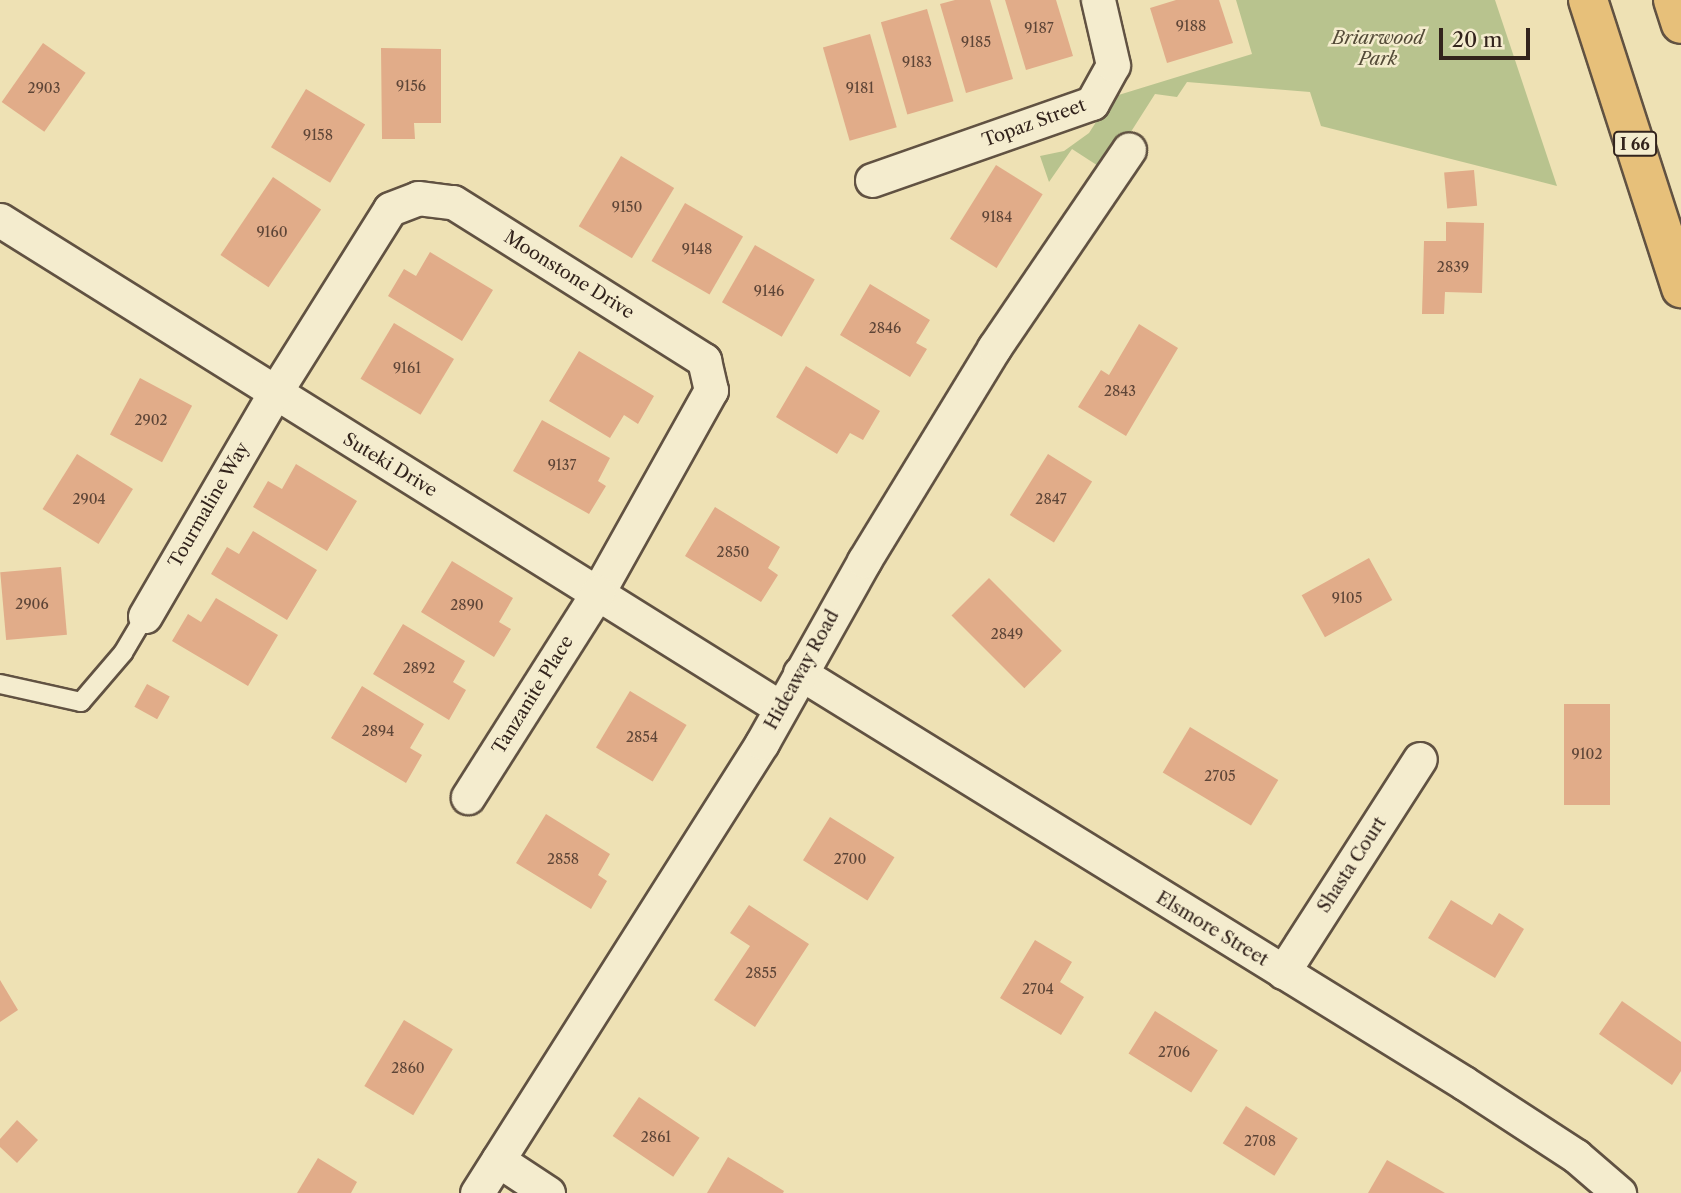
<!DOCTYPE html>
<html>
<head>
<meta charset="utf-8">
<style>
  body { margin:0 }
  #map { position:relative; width:1681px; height:1193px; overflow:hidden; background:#eee1b4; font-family:"Libre Caslon Text",serif }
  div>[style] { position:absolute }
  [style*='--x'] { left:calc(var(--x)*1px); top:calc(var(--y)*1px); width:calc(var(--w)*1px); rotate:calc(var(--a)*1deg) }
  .green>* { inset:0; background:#b8c38e }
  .building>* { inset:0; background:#e1ac89; transform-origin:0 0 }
  .roads { filter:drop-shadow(2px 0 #615242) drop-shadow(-2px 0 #615242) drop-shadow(0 2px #615242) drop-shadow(0 -2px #615242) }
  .service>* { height:18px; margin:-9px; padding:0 9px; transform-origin:9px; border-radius:9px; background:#f4ecce }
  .minor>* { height:33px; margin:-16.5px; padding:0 16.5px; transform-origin:16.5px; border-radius:16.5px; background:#f4ecce }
  .motorway>* { height:38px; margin:-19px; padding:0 19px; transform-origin:19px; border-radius:19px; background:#e7c07a }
  span { translate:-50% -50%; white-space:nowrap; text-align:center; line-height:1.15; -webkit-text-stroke:5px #f4ecce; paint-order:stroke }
  .number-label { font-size:14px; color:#5e4537 }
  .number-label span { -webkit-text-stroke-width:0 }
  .shield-label span { padding:2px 5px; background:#f4ecce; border:2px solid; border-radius:5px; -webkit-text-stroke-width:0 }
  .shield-label { font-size:16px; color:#32231c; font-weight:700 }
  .park-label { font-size:18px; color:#544b38; font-style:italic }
  .street-label { font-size:18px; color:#32231c }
  .scale { position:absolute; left:1439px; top:28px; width:91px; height:32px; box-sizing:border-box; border:4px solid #32231c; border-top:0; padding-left:9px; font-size:21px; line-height:24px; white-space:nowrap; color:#32231c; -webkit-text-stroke:5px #f4ecce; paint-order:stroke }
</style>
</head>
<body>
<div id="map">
  <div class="green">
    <div style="clip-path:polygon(1236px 0,1495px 0,1557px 186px,1321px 126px,1310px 92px,1187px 82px,1177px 97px,1155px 94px,1106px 171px,1072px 149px,1049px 182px,1040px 156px,1064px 151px,1089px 133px,1112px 97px,1252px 54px)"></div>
  </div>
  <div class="building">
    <div style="clip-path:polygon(955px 0,990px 0,1013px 79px,966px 93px,940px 4px)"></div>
    <div style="clip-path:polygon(1005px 0,1056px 0,1073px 56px,1026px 70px)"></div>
    <div style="clip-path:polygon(1176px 0,1219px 0,1233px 43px,1167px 63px,1150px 8px)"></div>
    <div style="left:927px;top:9px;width:96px;height:48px;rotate:74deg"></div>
    <div style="left:870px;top:34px;width:97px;height:49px;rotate:74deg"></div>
    <div style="left:43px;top:43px;width:52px;height:72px;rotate:35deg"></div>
    <div style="clip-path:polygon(381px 48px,441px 49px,441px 123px,414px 123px,415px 139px,382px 139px)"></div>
    <div style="left:306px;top:89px;width:69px;height:68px;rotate:31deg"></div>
    <div style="left:621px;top:156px;width:62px;height:82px;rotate:31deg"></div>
    <div style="left:996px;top:165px;width:55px;height:87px;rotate:32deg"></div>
    <div style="left:1474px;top:170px;width:36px;height:30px;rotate:85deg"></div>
    <div style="left:273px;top:177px;width:58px;height:94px;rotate:34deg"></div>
    <div style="left:685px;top:203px;width:67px;height:67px;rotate:30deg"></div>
    <div style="clip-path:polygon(1446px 222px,1484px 223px,1482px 293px,1445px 292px,1444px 314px,1422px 314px,1424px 241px,1446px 241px)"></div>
    <div style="left:755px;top:245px;width:69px;height:66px;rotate:30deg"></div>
    <div style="clip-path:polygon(430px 252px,493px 290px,462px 341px,388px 296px,404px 269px,416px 276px)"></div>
    <div style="clip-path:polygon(870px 284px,930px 320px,916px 343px,927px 349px,910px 377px,840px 335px)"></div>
    <div style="left:394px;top:323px;width:70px;height:65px;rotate:31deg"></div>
    <div style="clip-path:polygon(1139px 324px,1178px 348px,1126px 436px,1078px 407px,1101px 370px,1109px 375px)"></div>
    <div style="clip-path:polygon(579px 351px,654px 396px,638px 424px,624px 415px,610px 438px,549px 401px)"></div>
    <div style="clip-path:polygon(806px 366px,880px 411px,863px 440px,850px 433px,837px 454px,776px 417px)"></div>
    <div style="left:140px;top:378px;width:59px;height:64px;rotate:28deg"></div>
    <div style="clip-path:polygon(542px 420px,610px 458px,598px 481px,606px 486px,589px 514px,513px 471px)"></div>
    <div style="left:77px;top:454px;width:66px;height:65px;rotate:32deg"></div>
    <div style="left:1048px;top:454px;width:52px;height:72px;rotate:32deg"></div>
    <div style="clip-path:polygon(296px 464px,357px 501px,327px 551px,253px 507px,268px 481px,282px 489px)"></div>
    <div style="clip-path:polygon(715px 507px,780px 547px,768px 568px,778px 575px,761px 602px,685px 556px)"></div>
    <div style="clip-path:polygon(253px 531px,317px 570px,287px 620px,211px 574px,227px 547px,239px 554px)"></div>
    <div style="left:1369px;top:558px;width:48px;height:77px;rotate:61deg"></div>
    <div style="clip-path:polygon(452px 561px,513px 598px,499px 622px,511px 629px,494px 657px,421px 612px)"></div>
    <div style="left:61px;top:567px;width:68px;height:61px;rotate:85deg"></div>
    <div style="left:989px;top:578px;width:103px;height:53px;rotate:45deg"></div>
    <div style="clip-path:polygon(216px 598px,278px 635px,248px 686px,172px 641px,188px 614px,201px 622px)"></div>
    <div style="clip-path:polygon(403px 624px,465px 661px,453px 682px,466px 690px,449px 720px,373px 674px)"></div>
    <div style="left:147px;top:684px;width:26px;height:26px;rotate:29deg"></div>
    <div style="clip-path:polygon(362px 686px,424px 724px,410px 748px,422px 755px,406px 783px,331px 738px)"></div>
    <div style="left:630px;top:691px;width:66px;height:66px;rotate:31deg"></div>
    <div style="left:1564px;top:704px;width:46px;height:101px"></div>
    <div style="left:1190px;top:727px;width:103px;height:53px;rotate:31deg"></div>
    <div style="clip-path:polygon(546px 814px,610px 854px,598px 875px,607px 881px,591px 909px,516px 863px)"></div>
    <div style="left:830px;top:817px;width:76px;height:51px;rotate:32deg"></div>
    <div style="clip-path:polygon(1451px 900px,1492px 925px,1499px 913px,1524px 929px,1495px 978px,1428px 938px)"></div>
    <div style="clip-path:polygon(749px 905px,809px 944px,755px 1027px,714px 1000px,750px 946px,730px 933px)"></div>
    <div style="clip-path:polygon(1035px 940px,1072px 962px,1060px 982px,1084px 997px,1061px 1035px,1000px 998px)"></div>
    <div style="clip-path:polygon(0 980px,18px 1010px,0 1022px)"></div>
    <div style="clip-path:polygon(1622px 1001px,1681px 1042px,1681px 1071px,1672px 1085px,1599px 1034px)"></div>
    <div style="left:1155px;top:1011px;width:74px;height:50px;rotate:32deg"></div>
    <div style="left:404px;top:1020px;width:57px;height:77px;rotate:31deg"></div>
    <div style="left:639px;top:1097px;width:73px;height:47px;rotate:34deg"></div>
    <div style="left:1246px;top:1106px;width:61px;height:44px;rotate:32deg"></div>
    <div style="clip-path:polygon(17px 1120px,38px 1140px,17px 1163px,0 1147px,0 1139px)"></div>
    <div style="clip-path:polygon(728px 1157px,784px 1191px,783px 1193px,707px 1193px)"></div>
    <div style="clip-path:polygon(318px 1158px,357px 1182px,351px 1193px,297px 1193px)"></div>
    <div style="clip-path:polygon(1387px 1160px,1445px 1193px,1368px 1193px)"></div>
  </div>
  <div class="roads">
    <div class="service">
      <div style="--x:0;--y:684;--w:83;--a:12.5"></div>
      <div style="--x:81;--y:702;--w:65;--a:-49.4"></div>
      <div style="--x:123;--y:653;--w:43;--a:-59.3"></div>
    </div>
    <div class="minor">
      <div style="--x:872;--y:180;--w:233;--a:-19.3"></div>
      <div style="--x:1092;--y:103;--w:43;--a:-61.1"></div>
      <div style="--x:1113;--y:65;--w:67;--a:-103"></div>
      <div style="--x:0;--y:220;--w:921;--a:32"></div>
      <div style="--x:145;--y:616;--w:257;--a:-59.8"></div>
      <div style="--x:274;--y:394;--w:218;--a:-57.9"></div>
      <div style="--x:390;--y:209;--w:30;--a:-21"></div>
      <div style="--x:418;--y:198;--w:35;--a:7"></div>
      <div style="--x:453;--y:202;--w:297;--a:32.2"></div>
      <div style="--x:704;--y:360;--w:31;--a:77"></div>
      <div style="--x:711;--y:390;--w:231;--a:119.2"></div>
      <div style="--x:598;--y:592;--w:243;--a:122.4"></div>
      <div style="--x:800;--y:673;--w:780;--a:31.69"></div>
      <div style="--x:1464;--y:1083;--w:134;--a:33.1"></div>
      <div style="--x:1576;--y:1156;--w:57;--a:40.7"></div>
      <div style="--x:1283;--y:972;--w:253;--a:-57.3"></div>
      <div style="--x:498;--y:1160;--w:60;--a:33.4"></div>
      <div style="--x:477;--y:1193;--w:533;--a:-57.65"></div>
      <div style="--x:762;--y:743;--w:209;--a:-60.7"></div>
      <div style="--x:864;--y:561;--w:250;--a:-58.6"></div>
      <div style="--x:994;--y:348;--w:240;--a:-55.8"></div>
    </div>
    <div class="motorway">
      <div style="--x:1588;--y:0;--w:303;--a:72.1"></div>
      <div style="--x:1673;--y:0;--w:25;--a:72"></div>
    </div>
  </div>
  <div class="number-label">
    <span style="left:1191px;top:26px">9188</span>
    <span style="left:1039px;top:28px">9187</span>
    <span style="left:976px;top:42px">9185</span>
    <span style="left:917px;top:62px">9183</span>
    <span style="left:411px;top:86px">9156</span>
    <span style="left:44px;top:88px">2903</span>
    <span style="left:860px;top:88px">9181</span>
    <span style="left:318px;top:135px">9158</span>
    <span style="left:627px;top:207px">9150</span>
    <span style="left:997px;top:217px">9184</span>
    <span style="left:272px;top:232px">9160</span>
    <span style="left:697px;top:249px">9148</span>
    <span style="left:1453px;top:267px">2839</span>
    <span style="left:769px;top:291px">9146</span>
    <span style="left:885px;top:328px">2846</span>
    <span style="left:407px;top:368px">9161</span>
    <span style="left:1120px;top:391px">2843</span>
    <span style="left:151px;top:420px">2902</span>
    <span style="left:562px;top:465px">9137</span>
    <span style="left:89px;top:499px">2904</span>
    <span style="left:1051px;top:499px">2847</span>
    <span style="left:733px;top:552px">2850</span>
    <span style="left:1347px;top:598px">9105</span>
    <span style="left:32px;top:604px">2906</span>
    <span style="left:467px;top:605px">2890</span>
    <span style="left:1007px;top:634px">2849</span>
    <span style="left:419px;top:668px">2892</span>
    <span style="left:378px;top:731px">2894</span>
    <span style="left:642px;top:737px">2854</span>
    <span style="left:1587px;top:754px">9102</span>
    <span style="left:1220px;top:776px">2705</span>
    <span style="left:563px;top:859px">2858</span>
    <span style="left:850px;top:859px">2700</span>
    <span style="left:761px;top:973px">2855</span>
    <span style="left:1038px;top:989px">2704</span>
    <span style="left:1174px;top:1052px">2706</span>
    <span style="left:408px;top:1068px">2860</span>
    <span style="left:656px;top:1137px">2861</span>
    <span style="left:1260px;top:1141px">2708</span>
  </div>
  <div class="shield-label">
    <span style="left:1635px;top:144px">I 66</span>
  </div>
  <div class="park-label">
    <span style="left:1378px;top:49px">Briarwood<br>Park</span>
  </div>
  <div class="street-label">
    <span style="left:1034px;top:123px;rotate:-20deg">Topaz Street</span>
    <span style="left:569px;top:275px;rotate:32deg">Moonstone Drive</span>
    <span style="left:390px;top:465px;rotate:31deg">Suteki Drive</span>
    <span style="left:209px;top:505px;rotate:-60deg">Tourmaline Way</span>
    <span style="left:802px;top:670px;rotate:-61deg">Hideaway Road</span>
    <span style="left:533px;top:695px;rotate:-58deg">Tanzanite Place</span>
    <span style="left:1352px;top:865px;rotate:-57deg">Shasta Court</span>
    <span style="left:1212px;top:929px;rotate:31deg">Elsmore Street</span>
  </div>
  <div class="scale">20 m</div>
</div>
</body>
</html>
